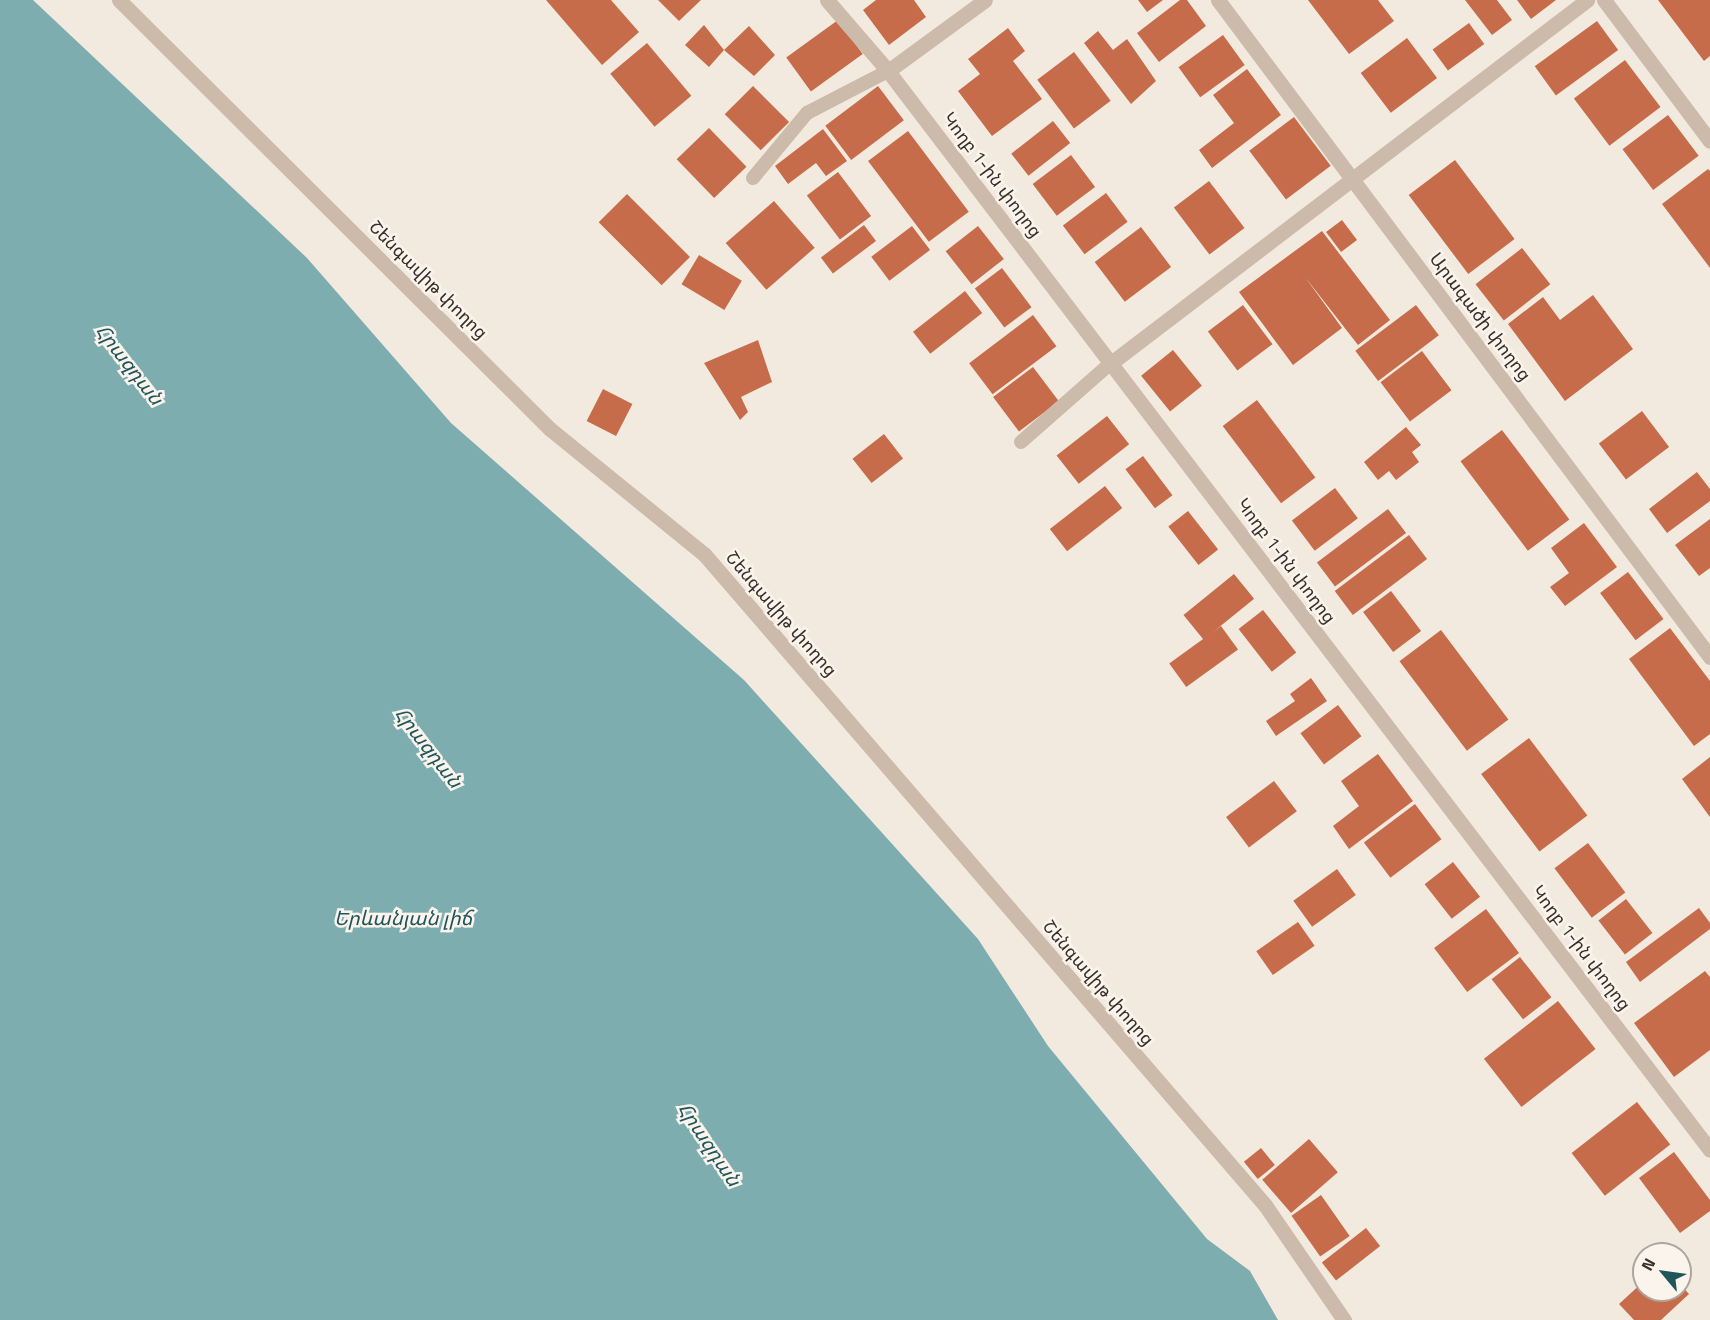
<!DOCTYPE html>
<html>
<head>
<meta charset="utf-8">
<style>
  body { margin:0 }
  #map { position:relative; width:1710px; height:1320px; overflow:hidden; background:#f3eadf; font-family:"Titillium Web","Noto Sans Armenian",sans-serif }
  div>[style] { position:absolute }
  [style*='--x'] { left:calc(var(--x)*1px); top:calc(var(--y)*1px); width:calc(var(--w)*1px); rotate:calc(var(--a)*1deg) }
  .water>* { inset:0; background:#7eadb0 }
  .building>* { inset:0; background:#c66c4a; transform-origin:0 0 }
  .lane>* { height:14px; margin:-7px; padding:0 7px; transform-origin:7px; border-radius:7px; background:#cba }
  .street>* { height:15px; margin:-7.5px; padding:0 7.5px; transform-origin:7.5px; border-radius:7.5px; background:#cba }
  span { translate:-50% -50%; white-space:nowrap; text-align:center; line-height:1.15; -webkit-text-stroke:5px #faf4ec; paint-order:stroke }
  .street-label { font-size:18px; color:#392f2a }
  .water-label { font-size:20px; color:#1f555b; font-style:italic }
  .north { position:absolute; left:1632px; top:1242px; width:60px; height:60px; box-sizing:border-box; background:#faf4ec; border:2px solid #ada59e; border-radius:50%; rotate:299deg; font-size:16px; font-weight:700; line-height:24px; text-align:center; color:#392f2a }
  .north::after { content:''; display:block; margin:auto; width:21px; height:27px; background:#1f555b; clip-path:polygon(50% 0,100% 100%,50% 72%,0 100%) }
</style>
</head>
<body>
<div id="map">
  <div class="water">
    <div style="clip-path:polygon(0 0,33px 0,307px 258px,451px 423px,744px 680px,978px 939px,1048px 1046px,1207px 1239px,1250px 1271px,1278px 1320px,0 1320px)"></div>
  </div>
  <div class="building">
    <div style="clip-path:polygon(546px 0,611px 0,639px 32px,602px 65px)"></div>
    <div style="clip-path:polygon(658px 0,701px 0,679px 21px)"></div>
    <div style="clip-path:polygon(876px 0,914px 0,926px 17px,889px 45px,863px 10px)"></div>
    <div style="clip-path:polygon(1138px 0,1163px 0,1147px 12px)"></div>
    <div style="clip-path:polygon(1180px 0,1187px 0,1206px 26px,1159px 62px,1137px 33px)"></div>
    <div style="clip-path:polygon(1308px 0,1378px 0,1394px 21px,1349px 54px)"></div>
    <div style="clip-path:polygon(1465px 0,1497px 0,1512px 20px,1492px 35px)"></div>
    <div style="clip-path:polygon(1517px 0,1556px 0,1531px 19px)"></div>
    <div style="clip-path:polygon(1658px 0,1710px 0,1710px 56px,1704px 61px)"></div>
    <div style="left:838px;top:20px;width:42px;height:64px;rotate:54deg"></div>
    <div style="left:1597px;top:21px;width:36px;height:77px;rotate:54deg"></div>
    <div style="left:1469px;top:23px;width:26px;height:45px;rotate:54deg"></div>
    <div style="clip-path:polygon(704px 25px,724px 50px,749px 26px,775px 55px,754px 76px,724px 50px,709px 67px,685px 45px)"></div>
    <div style="clip-path:polygon(1008px 28px,1025px 51px,1013px 61px,1042px 99px,992px 136px,958px 91px,980px 74px,968px 59px)"></div>
    <div style="clip-path:polygon(1098px 31px,1113px 50px,1127px 39px,1156px 81px,1131px 104px,1084px 43px)"></div>
    <div style="left:1223px;top:35px;width:37px;height:55px;rotate:54deg"></div>
    <div style="left:1407px;top:38px;width:50px;height:58px;rotate:53deg"></div>
    <div style="left:647px;top:43px;width:69px;height:48px;rotate:50deg"></div>
    <div style="left:1074px;top:52px;width:61px;height:46px;rotate:53deg"></div>
    <div style="left:1625px;top:60px;width:59px;height:64px;rotate:53deg"></div>
    <div style="clip-path:polygon(1247px 69px,1281px 115px,1212px 168px,1199px 150px,1234px 123px,1213px 95px)"></div>
    <div style="left:753px;top:86px;width:51px;height:40px;rotate:45deg"></div>
    <div style="left:878px;top:86px;width:43px;height:66px;rotate:53deg"></div>
    <div style="left:1668px;top:115px;width:51px;height:57px;rotate:53deg"></div>
    <div style="left:1294px;top:117px;width:61px;height:56px;rotate:53deg"></div>
    <div style="left:1053px;top:121px;width:28px;height:53px;rotate:52deg"></div>
    <div style="left:709px;top:128px;width:54px;height:45px;rotate:46deg"></div>
    <div style="clip-path:polygon(823px 129px,847px 161px,826px 176px,816px 163px,788px 184px,775px 166px)"></div>
    <div style="left:908px;top:131px;width:101px;height:50px;rotate:53deg"></div>
    <div style="left:1071px;top:155px;width:40px;height:48px;rotate:53deg"></div>
    <div style="left:1455px;top:160px;width:99px;height:58px;rotate:53deg"></div>
    <div style="clip-path:polygon(1708px 169px,1710px 171px,1710px 268px,1662px 204px)"></div>
    <div style="left:838px;top:172px;width:55px;height:39px;rotate:53deg"></div>
    <div style="left:1209px;top:181px;width:59px;height:44px;rotate:53deg"></div>
    <div style="left:1106px;top:193px;width:36px;height:54px;rotate:53deg"></div>
    <div style="left:627px;top:194px;width:89px;height:40px;rotate:45deg"></div>
    <div style="left:774px;top:201px;width:62px;height:64px;rotate:49deg"></div>
    <div style="left:1342px;top:220px;width:25px;height:20px;rotate:53deg"></div>
    <div style="left:864px;top:225px;width:20px;height:54px;rotate:53deg"></div>
    <div style="left:912px;top:226px;width:30px;height:51px;rotate:53deg"></div>
    <div style="left:978px;top:226px;width:42px;height:41px;rotate:52deg"></div>
    <div style="left:1141px;top:227px;width:50px;height:58px;rotate:53deg"></div>
    <div style="clip-path:polygon(1322px 231px,1390px 320px,1358px 345px,1305px 277px,1342px 328px,1293px 365px,1239px 292px)"></div>
    <div style="left:1522px;top:248px;width:46px;height:59px;rotate:52deg"></div>
    <div style="left:699px;top:255px;width:50px;height:34px;rotate:31deg"></div>
    <div style="left:1002px;top:268px;width:49px;height:34px;rotate:53deg"></div>
    <div style="left:965px;top:291px;width:28px;height:66px;rotate:52deg"></div>
    <div style="clip-path:polygon(1593px 295px,1633px 349px,1565px 401px,1508px 324px,1543px 297px,1560px 320px)"></div>
    <div style="left:1243px;top:305px;width:49px;height:44px;rotate:53deg"></div>
    <div style="left:1416px;top:305px;width:38px;height:76px;rotate:53deg"></div>
    <div style="left:1033px;top:315px;width:39px;height:80px;rotate:53deg"></div>
    <div style="clip-path:polygon(758px 340px,772px 382px,741px 397px,748px 412px,740px 420px,704px 363px)"></div>
    <div style="left:1173px;top:350px;width:46px;height:41px;rotate:51deg"></div>
    <div style="left:1422px;top:351px;width:49px;height:52px;rotate:53deg"></div>
    <div style="left:1033px;top:367px;width:43px;height:50px;rotate:53deg"></div>
    <div style="left:603px;top:389px;width:33px;height:36px;rotate:27deg"></div>
    <div style="left:1257px;top:400px;width:97px;height:43px;rotate:53deg"></div>
    <div style="left:1642px;top:411px;width:45px;height:54px;rotate:53deg"></div>
    <div style="left:1107px;top:416px;width:36px;height:64px;rotate:52deg"></div>
    <div style="clip-path:polygon(1406px 427px,1421px 445px,1412px 452px,1419px 462px,1396px 480px,1389px 471px,1378px 480px,1364px 462px)"></div>
    <div style="left:1502px;top:430px;width:112px;height:52px;rotate:53deg"></div>
    <div style="left:884px;top:434px;width:31px;height:40px;rotate:52deg"></div>
    <div style="left:1143px;top:456px;width:49px;height:22px;rotate:53deg"></div>
    <div style="clip-path:polygon(1697px 472px,1710px 489px,1710px 501px,1667px 533px,1649px 509px)"></div>
    <div style="left:1105px;top:486px;width:28px;height:70px;rotate:52deg"></div>
    <div style="left:1335px;top:488px;width:38px;height:54px;rotate:53deg"></div>
    <div style="left:1388px;top:509px;width:30px;height:89px;rotate:53deg"></div>
    <div style="left:1188px;top:511px;width:49px;height:25px;rotate:52deg"></div>
    <div style="clip-path:polygon(1710px 519px,1710px 568px,1699px 576px,1675px 545px)"></div>
    <div style="clip-path:polygon(1584px 523px,1617px 567px,1565px 606px,1550px 587px,1569px 573px,1551px 548px)"></div>
    <div style="left:1409px;top:535px;width:30px;height:93px;rotate:53deg"></div>
    <div style="left:1628px;top:572px;width:59px;height:35px;rotate:53deg"></div>
    <div style="left:1234px;top:574px;width:32px;height:65px;rotate:51deg"></div>
    <div style="left:1391px;top:591px;width:50px;height:35px;rotate:53deg"></div>
    <div style="left:1263px;top:610px;width:54px;height:31px;rotate:52deg"></div>
    <div style="left:1221px;top:626px;width:29px;height:64px;rotate:54deg"></div>
    <div style="clip-path:polygon(1670px 628px,1710px 681px,1710px 734px,1694px 746px,1629px 659px)"></div>
    <div style="left:1441px;top:630px;width:112px;height:52px;rotate:53deg"></div>
    <div style="clip-path:polygon(1311px 678px,1327px 701px,1276px 736px,1266px 721px,1295px 701px,1290px 694px)"></div>
    <div style="left:1338px;top:705px;width:39px;height:47px;rotate:53deg"></div>
    <div style="left:1529px;top:738px;width:97px;height:60px;rotate:53deg"></div>
    <div style="clip-path:polygon(1378px 754px,1413px 801px,1349px 849px,1333px 826px,1359px 806px,1341px 781px)"></div>
    <div style="clip-path:polygon(1710px 757px,1710px 817px,1682px 779px)"></div>
    <div style="left:1274px;top:781px;width:38px;height:60px;rotate:53deg"></div>
    <div style="left:1415px;top:804px;width:44px;height:64px;rotate:53deg"></div>
    <div style="left:1588px;top:843px;width:62px;height:42px;rotate:53deg"></div>
    <div style="left:1453px;top:862px;width:44px;height:36px;rotate:52deg"></div>
    <div style="left:1337px;top:869px;width:32px;height:54px;rotate:54deg"></div>
    <div style="left:1626px;top:899px;width:43px;height:35px;rotate:52deg"></div>
    <div style="clip-path:polygon(1699px 908px,1710px 923px,1710px 929px,1640px 982px,1626px 962px)"></div>
    <div style="left:1486px;top:909px;width:55px;height:65px;rotate:53deg"></div>
    <div style="left:1298px;top:922px;width:29px;height:51px;rotate:55deg"></div>
    <div style="left:1520px;top:957px;width:51px;height:36px;rotate:52deg"></div>
    <div style="clip-path:polygon(1705px 971px,1710px 977px,1710px 1050px,1674px 1077px,1634px 1023px)"></div>
    <div style="left:1558px;top:1001px;width:61px;height:94px;rotate:52deg"></div>
    <div style="left:1637px;top:1102px;width:54px;height:83px;rotate:52deg"></div>
    <div style="left:1309px;top:1139px;width:44px;height:62px;rotate:49deg"></div>
    <div style="left:1261px;top:1148px;width:22px;height:22px;rotate:51deg"></div>
    <div style="clip-path:polygon(1674px 1152px,1710px 1200px,1710px 1211px,1680px 1233px,1639px 1178px)"></div>
    <div style="left:1321px;top:1195px;width:50px;height:36px;rotate:55deg"></div>
    <div style="left:1366px;top:1228px;width:23px;height:56px;rotate:52deg"></div>
    <div style="clip-path:polygon(1644px 1281px,1644px 1290px,1680px 1290px,1680px 1284px,1689px 1294px,1661px 1320px,1634px 1320px,1619px 1304px)"></div>
  </div>
  <div class="lane">
    <div style="--x:753;--y:178;--w:85;--a:-50.3"></div>
    <div style="--x:807;--y:113;--w:91;--a:-27.4"></div>
    <div style="--x:1021;--y:442;--w:120;--a:-41.3"></div>
  </div>
  <div class="street">
    <div style="--x:119;--y:0;--w:608;--a:44.87"></div>
    <div style="--x:550;--y:429;--w:198;--a:39.1"></div>
    <div style="--x:704;--y:554;--w:859;--a:49.25"></div>
    <div style="--x:1265;--y:1205;--w:140;--a:55.5"></div>
    <div style="--x:827;--y:0;--w:94;--a:49.3"></div>
    <div style="--x:888;--y:71;--w:1356;--a:52.7"></div>
    <div style="--x:1218;--y:0;--w:821;--a:53.17"></div>
    <div style="--x:1604;--y:0;--w:176;--a:53.1"></div>
    <div style="--x:888;--y:71;--w:120;--a:-36.2"></div>
    <div style="--x:1111;--y:363;--w:599;--a:-37.33"></div>
  </div>
  <div class="street-label">
    <span style="left:992px;top:175px;rotate:53deg">Կողբ 1-ին փողոց</span>
    <span style="left:428px;top:280px;rotate:45deg">Շենգավիթ փողոց</span>
    <span style="left:1480px;top:317px;rotate:53deg">Արագածի փողոց</span>
    <span style="left:1286px;top:561px;rotate:53deg">Կողբ 1-ին փողոց</span>
    <span style="left:781px;top:614px;rotate:49deg">Շենգավիթ փողոց</span>
    <span style="left:1581px;top:948px;rotate:53deg">Կողբ 1-ին փողոց</span>
    <span style="left:1098px;top:983px;rotate:49deg">Շենգավիթ փողոց</span>
  </div>
  <div class="water-label">
    <span style="left:130px;top:364px;rotate:52deg">Հրազդան</span>
    <span style="left:429px;top:747px;rotate:52deg">Հրազդան</span>
    <span style="left:403px;top:917px">Երևանյան լիճ</span>
    <span style="left:710px;top:1144px;rotate:56deg">Հրազդան</span>
  </div>
  <div class="north">N</div>
</div>
</body>
</html>
